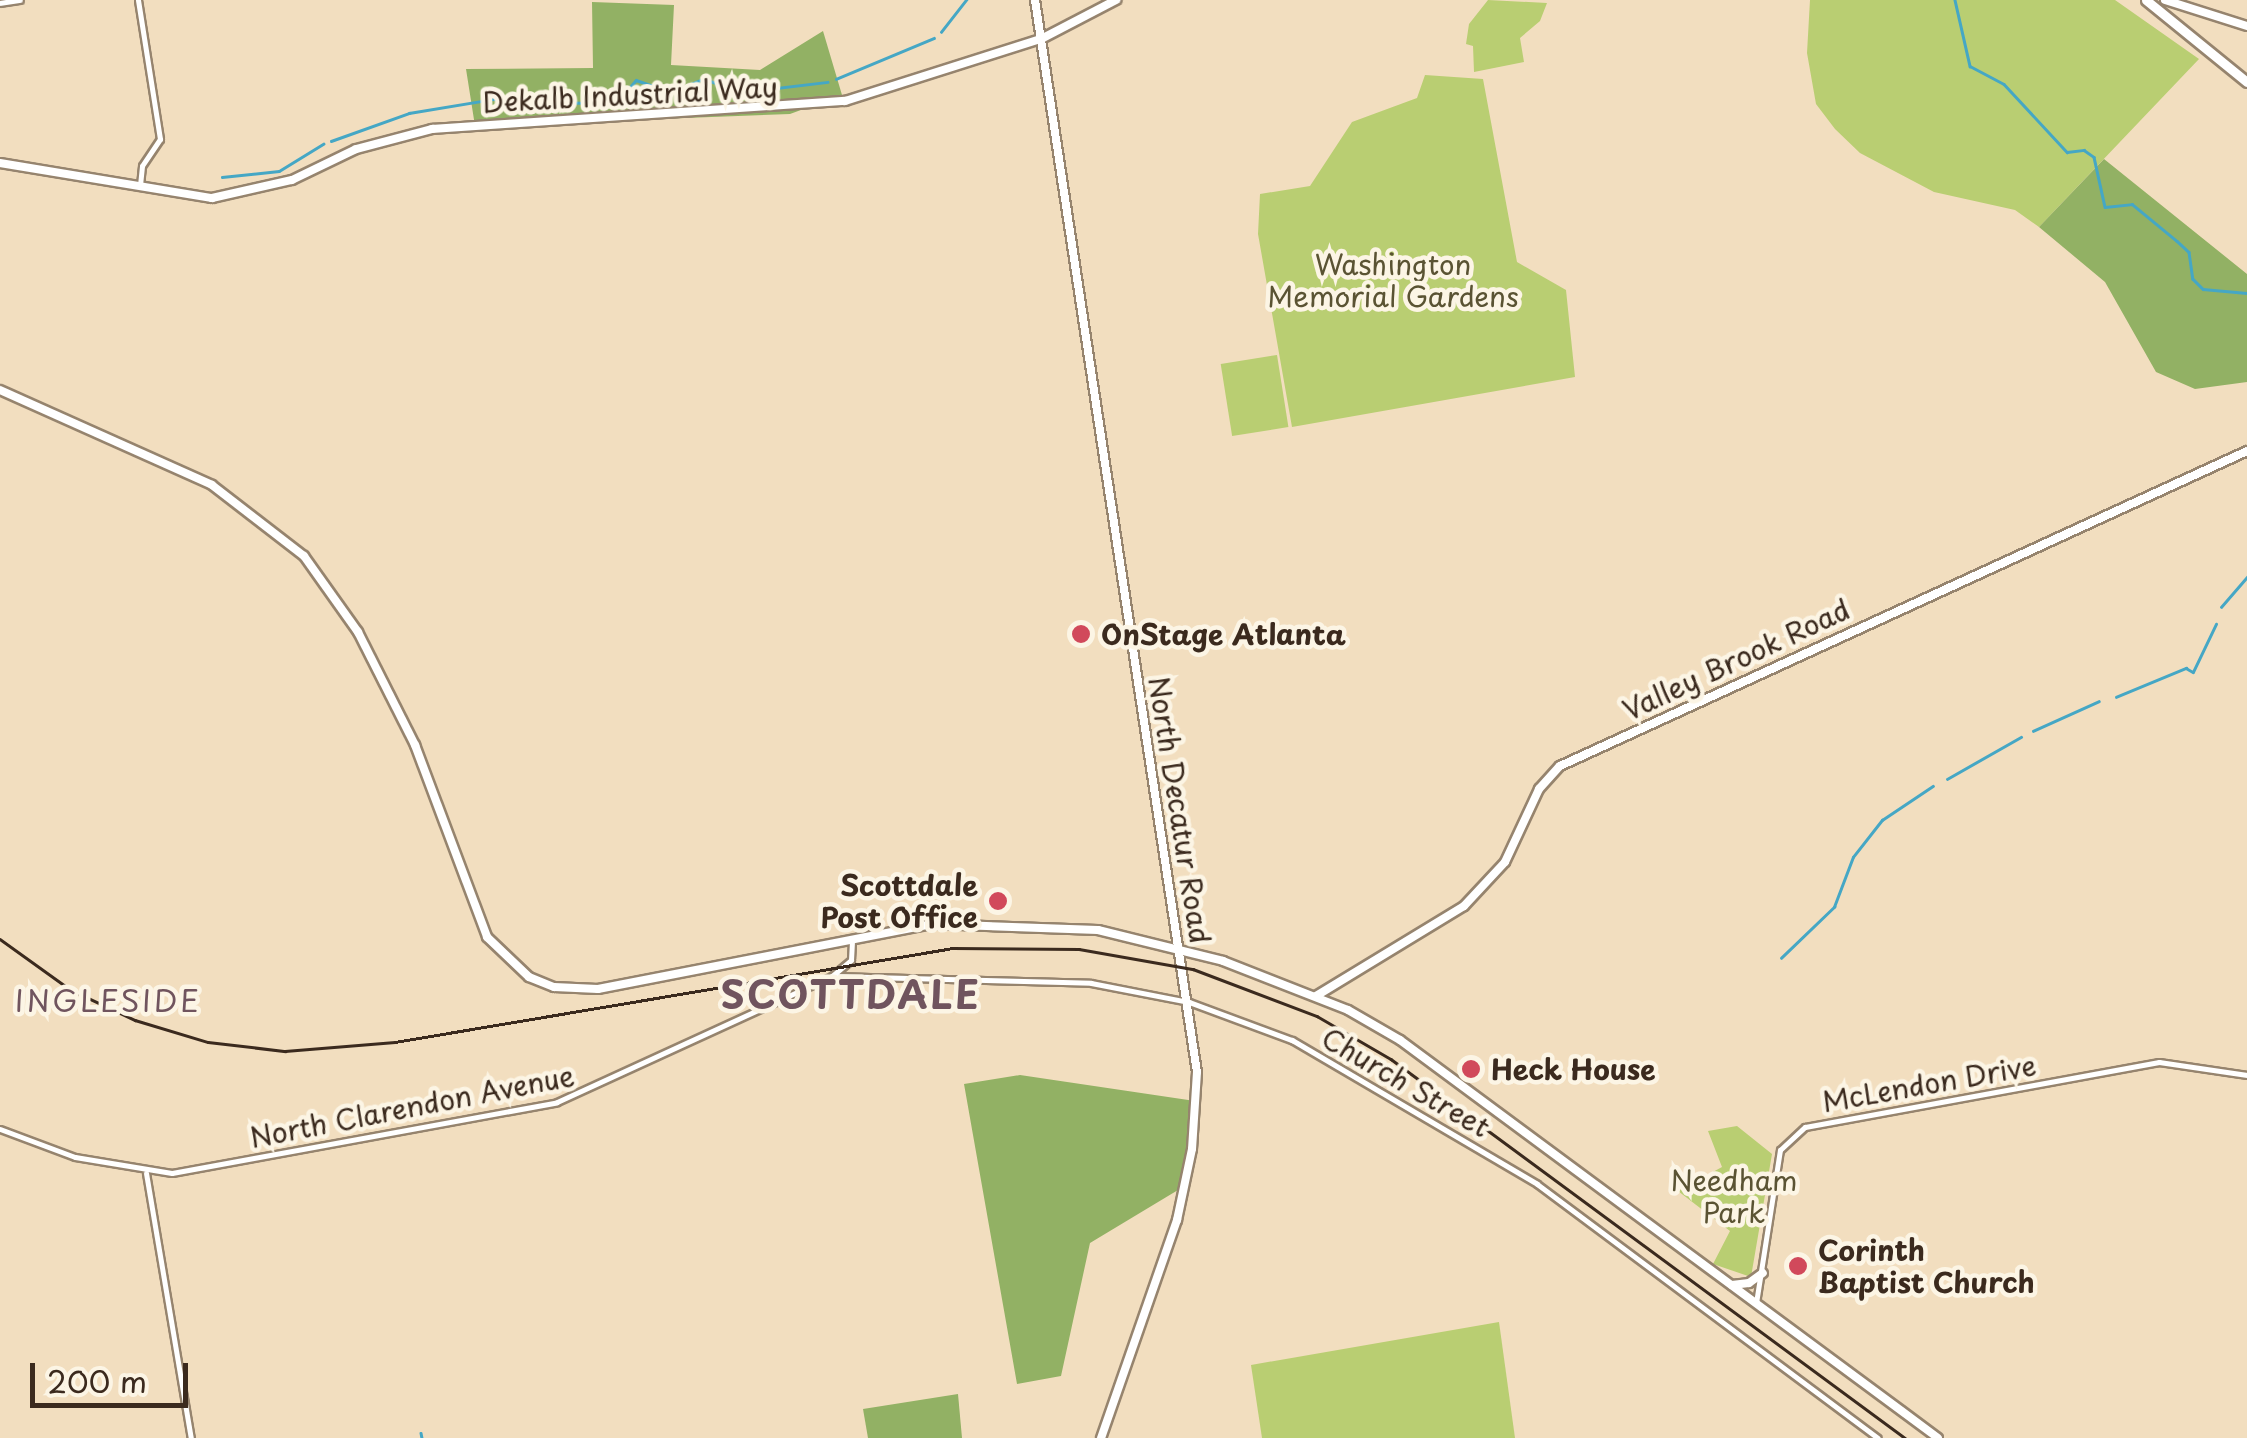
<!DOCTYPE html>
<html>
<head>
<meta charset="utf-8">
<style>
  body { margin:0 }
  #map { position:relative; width:2247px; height:1438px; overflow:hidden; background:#f2debf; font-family:"Playpen Sans",sans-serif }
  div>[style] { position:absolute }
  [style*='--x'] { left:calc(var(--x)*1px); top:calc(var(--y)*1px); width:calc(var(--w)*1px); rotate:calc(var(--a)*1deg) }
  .green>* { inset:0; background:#b9ce72; transform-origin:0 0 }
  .forest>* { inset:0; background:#92b164 }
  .stream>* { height:2.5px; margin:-1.25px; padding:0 1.25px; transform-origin:1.25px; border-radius:1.25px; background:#45a7c5 }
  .roads { filter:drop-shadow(2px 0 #96846e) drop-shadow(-2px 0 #96846e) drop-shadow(0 2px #96846e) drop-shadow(0 -2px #96846e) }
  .minor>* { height:5px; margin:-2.5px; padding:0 2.5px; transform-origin:2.5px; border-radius:2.5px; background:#fff }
  .major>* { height:8px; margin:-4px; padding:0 4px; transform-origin:4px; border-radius:4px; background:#fff }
  .highway>* { height:9px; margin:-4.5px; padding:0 4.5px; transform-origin:4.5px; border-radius:4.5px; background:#fff }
  .rail>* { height:2.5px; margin:-1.25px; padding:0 1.25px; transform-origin:1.25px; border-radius:1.25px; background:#3b2a1e }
  .dots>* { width:28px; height:28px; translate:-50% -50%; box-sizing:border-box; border:5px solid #fcf5e5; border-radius:50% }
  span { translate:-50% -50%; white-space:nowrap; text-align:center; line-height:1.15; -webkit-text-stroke:9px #fcf5e5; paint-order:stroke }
  .street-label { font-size:28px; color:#3b2a1e }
  .park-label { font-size:28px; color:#5a5333 }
  .poi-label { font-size:28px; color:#3b2a1e; font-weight:700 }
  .left { translate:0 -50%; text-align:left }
  .right { translate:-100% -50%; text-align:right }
  .neighbourhood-label { font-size:30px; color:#70545e; letter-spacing:2.5px }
  .district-label { font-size:38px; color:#70545e; font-weight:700; letter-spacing:2.5px }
  .scale { position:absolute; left:30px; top:1363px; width:158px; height:45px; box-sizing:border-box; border:5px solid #3b2a1e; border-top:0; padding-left:12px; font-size:30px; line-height:35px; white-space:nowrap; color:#3b2a1e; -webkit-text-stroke:8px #fcf5e5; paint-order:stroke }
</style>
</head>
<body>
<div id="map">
  <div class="green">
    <div style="clip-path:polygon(1488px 0,1547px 3px,1540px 21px,1520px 38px,1524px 62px,1474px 72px,1473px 46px,1466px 44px,1469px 24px)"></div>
    <div style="clip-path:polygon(1810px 0,2115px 0,2199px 59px,2039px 227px,2015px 210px,1934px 192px,1860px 153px,1835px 129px,1816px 104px,1807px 53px)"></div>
    <div style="clip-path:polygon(1425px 75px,1483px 79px,1517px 262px,1566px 290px,1575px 377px,1292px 427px,1258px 234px,1260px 194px,1310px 186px,1352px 122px,1417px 98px)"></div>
    <div style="left:1277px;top:355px;width:73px;height:57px;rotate:81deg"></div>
    <div style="clip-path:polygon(1737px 1126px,1772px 1154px,1751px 1277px,1713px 1264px,1730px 1231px,1678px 1191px,1722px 1167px,1708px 1131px)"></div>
    <div style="clip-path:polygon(1499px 1322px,1515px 1438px,1262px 1438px,1251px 1365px)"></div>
  </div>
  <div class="forest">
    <div style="clip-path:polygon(592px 2px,674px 5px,671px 65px,760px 70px,823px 31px,842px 95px,790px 114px,475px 126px,466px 69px,593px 68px)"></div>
    <div style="clip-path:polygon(2104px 159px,2247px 274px,2247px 382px,2195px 389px,2156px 372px,2105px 282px,2039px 227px)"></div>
    <div style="clip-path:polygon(1020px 1075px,1195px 1101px,1183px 1187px,1090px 1243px,1061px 1376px,1017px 1384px,964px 1084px)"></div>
    <div style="clip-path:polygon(958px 1394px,962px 1438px,868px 1438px,863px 1409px)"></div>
  </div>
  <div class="stream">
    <div style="--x:1955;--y:0;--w:68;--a:77.2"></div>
    <div style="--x:1970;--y:66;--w:38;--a:28"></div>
    <div style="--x:2004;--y:84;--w:93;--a:47.2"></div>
    <div style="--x:2067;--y:152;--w:17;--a:-7"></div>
    <div style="--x:2084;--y:150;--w:12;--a:35"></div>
    <div style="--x:2094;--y:157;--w:51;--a:77.6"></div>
    <div style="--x:2105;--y:207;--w:27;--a:-6"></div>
    <div style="--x:2132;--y:204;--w:58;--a:39.4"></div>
    <div style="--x:2177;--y:241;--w:16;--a:43"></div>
    <div style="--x:2189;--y:252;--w:27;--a:82"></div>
    <div style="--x:2193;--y:279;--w:14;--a:45"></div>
    <div style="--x:2203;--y:289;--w:44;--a:5.2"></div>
    <div style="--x:941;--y:32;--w:41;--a:-52"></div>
    <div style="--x:836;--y:79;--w:106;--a:-22.7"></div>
    <div style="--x:594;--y:103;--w:29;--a:-14"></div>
    <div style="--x:622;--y:96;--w:21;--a:-49"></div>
    <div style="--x:636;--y:80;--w:37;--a:19"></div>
    <div style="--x:671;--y:92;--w:35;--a:-22"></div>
    <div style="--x:704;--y:79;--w:41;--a:18.4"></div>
    <div style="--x:743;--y:92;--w:85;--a:-6.8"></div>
    <div style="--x:331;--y:141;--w:83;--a:-19.7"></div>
    <div style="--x:409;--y:113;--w:86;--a:-9.4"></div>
    <div style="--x:494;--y:99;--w:91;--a:2.5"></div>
    <div style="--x:222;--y:177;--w:57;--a:-6"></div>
    <div style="--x:279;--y:171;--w:52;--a:-31.5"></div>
    <div style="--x:2221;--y:607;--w:40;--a:-49"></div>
    <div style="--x:2116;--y:697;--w:76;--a:-22.5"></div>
    <div style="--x:2186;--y:668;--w:8;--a:30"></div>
    <div style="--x:2193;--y:672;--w:53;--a:-64.4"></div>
    <div style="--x:2033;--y:731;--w:72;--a:-24.4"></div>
    <div style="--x:1947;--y:779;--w:85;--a:-29.6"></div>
    <div style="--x:1781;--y:958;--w:74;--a:-43.9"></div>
    <div style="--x:1834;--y:907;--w:53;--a:-69.2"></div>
    <div style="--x:1853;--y:857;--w:47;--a:-51.9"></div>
    <div style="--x:1882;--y:820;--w:61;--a:-33.7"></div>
    <div style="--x:421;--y:1433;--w:5;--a:79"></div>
  </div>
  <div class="roads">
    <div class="minor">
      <div style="--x:138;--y:0;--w:141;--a:81"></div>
      <div style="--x:160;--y:139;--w:32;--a:124"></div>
      <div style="--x:142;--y:166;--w:19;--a:96"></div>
      <div style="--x:0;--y:3;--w:20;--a:-9"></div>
      <div style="--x:832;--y:976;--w:259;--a:1.5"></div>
      <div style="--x:1091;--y:983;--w:100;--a:11"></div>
      <div style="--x:1189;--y:1002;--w:110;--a:20.3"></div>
      <div style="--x:1292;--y:1040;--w:284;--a:30.4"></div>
      <div style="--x:1537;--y:1184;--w:425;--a:36.7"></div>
      <div style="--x:0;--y:1129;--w:80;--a:20.5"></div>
      <div style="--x:75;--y:1157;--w:98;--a:9.4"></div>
      <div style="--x:172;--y:1173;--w:391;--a:-10.4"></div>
      <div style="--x:557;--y:1102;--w:302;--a:-24.6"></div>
      <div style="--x:832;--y:976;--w:25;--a:-40"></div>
      <div style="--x:851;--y:960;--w:17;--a:-87"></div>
      <div style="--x:146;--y:1173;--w:269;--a:80.4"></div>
      <div style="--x:1756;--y:1303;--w:155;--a:-81.1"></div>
      <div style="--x:1780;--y:1150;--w:34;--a:-43"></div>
      <div style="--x:1805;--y:1127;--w:360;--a:-10.4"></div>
      <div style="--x:2159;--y:1062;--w:89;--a:8.4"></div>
    </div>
    <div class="major">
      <div style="--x:1035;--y:0;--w:1084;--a:81.41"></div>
      <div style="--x:1197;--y:1072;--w:77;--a:93.7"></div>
      <div style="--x:1192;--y:1149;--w:73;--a:101.9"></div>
      <div style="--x:1177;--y:1220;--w:231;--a:109.2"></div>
      <div style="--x:2165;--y:0;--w:86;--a:17.6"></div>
      <div style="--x:0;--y:163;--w:215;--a:9.4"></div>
      <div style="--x:212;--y:198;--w:82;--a:-12.7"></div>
      <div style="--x:292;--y:180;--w:71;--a:-25.8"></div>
      <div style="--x:356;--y:149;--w:79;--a:-14.7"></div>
      <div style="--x:432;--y:129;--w:414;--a:-3.9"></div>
      <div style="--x:845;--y:101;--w:206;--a:-17.6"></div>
      <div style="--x:1041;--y:39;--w:85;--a:-27.5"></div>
      <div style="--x:0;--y:390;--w:232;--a:24.1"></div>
      <div style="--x:212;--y:485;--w:116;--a:37.7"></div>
      <div style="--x:304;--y:556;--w:93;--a:54.6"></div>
      <div style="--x:358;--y:632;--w:127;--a:63.2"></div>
      <div style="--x:415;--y:745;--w:205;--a:69.4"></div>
      <div style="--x:487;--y:937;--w:58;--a:43.6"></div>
      <div style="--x:529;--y:977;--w:27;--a:22"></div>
      <div style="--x:554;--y:987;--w:44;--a:2.6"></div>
      <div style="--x:598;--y:989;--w:340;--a:-11"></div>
      <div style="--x:932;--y:924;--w:166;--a:2.1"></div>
      <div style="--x:1098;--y:930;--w:129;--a:13.9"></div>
      <div style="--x:1223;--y:961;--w:134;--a:21.4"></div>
      <div style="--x:1348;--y:1010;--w:60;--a:30"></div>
      <div style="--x:1400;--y:1040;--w:669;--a:36.49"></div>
      <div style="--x:1316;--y:996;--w:173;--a:-31.3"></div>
      <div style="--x:1464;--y:906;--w:60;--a:-47"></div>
      <div style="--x:1505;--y:862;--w:81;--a:-65"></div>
      <div style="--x:1539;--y:789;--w:31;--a:-48"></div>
      <div style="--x:1560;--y:766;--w:756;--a:-24.63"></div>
      <div style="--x:1732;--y:1285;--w:17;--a:-7"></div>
      <div style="--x:1749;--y:1283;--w:17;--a:-36"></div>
    </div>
    <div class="highway">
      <div style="--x:2146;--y:0;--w:130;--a:39.1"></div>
    </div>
  </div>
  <div class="rail">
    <div style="--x:0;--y:939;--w:87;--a:35.7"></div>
    <div style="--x:71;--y:990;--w:71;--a:25.1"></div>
    <div style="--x:135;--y:1020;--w:76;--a:16.8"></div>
    <div style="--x:208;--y:1042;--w:78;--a:6.7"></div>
    <div style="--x:285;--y:1051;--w:110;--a:-4.7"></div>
    <div style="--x:395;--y:1042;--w:566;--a:-9.56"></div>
    <div style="--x:953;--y:948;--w:126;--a:0.5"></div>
    <div style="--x:1079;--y:949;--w:116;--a:10"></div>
    <div style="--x:1193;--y:969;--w:133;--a:20.8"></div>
    <div style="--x:1317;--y:1016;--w:86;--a:30.2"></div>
    <div style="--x:1391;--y:1059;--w:639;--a:36.4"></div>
  </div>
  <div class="dots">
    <div style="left:1081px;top:634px;background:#d1495b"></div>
    <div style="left:998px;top:901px;background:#d1495b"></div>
    <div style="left:1471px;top:1069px;background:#d1495b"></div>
    <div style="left:1798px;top:1266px;background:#d1495b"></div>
  </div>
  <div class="street-label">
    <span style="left:630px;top:94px;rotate:-3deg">Dekalb Industrial Way</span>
    <span style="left:1736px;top:659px;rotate:-25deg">Valley Brook Road</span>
    <span style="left:1180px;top:810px;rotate:81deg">North Decatur Road</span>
    <span style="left:1406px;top:1082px;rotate:30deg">Church Street</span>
    <span style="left:1929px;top:1083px;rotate:-10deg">McLendon Drive</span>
    <span style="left:412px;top:1106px;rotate:-11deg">North Clarendon Avenue</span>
  </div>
  <div class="park-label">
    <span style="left:1393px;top:280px">Washington<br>Memorial Gardens</span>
    <span style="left:1734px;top:1196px">Needham<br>Park</span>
  </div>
  <div class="poi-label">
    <span class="left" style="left:1101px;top:634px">OnStage Atlanta</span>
    <span class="right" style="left:978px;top:901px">Scottdale<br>Post Office</span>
    <span class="left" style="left:1491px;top:1069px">Heck House</span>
    <span class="left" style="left:1818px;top:1266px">Corinth<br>Baptist Church</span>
  </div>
  <div class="neighbourhood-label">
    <span style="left:108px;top:1000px">INGLESIDE</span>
  </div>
  <div class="district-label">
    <span style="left:851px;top:994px">SCOTTDALE</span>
  </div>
  <div class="scale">200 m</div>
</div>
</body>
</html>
